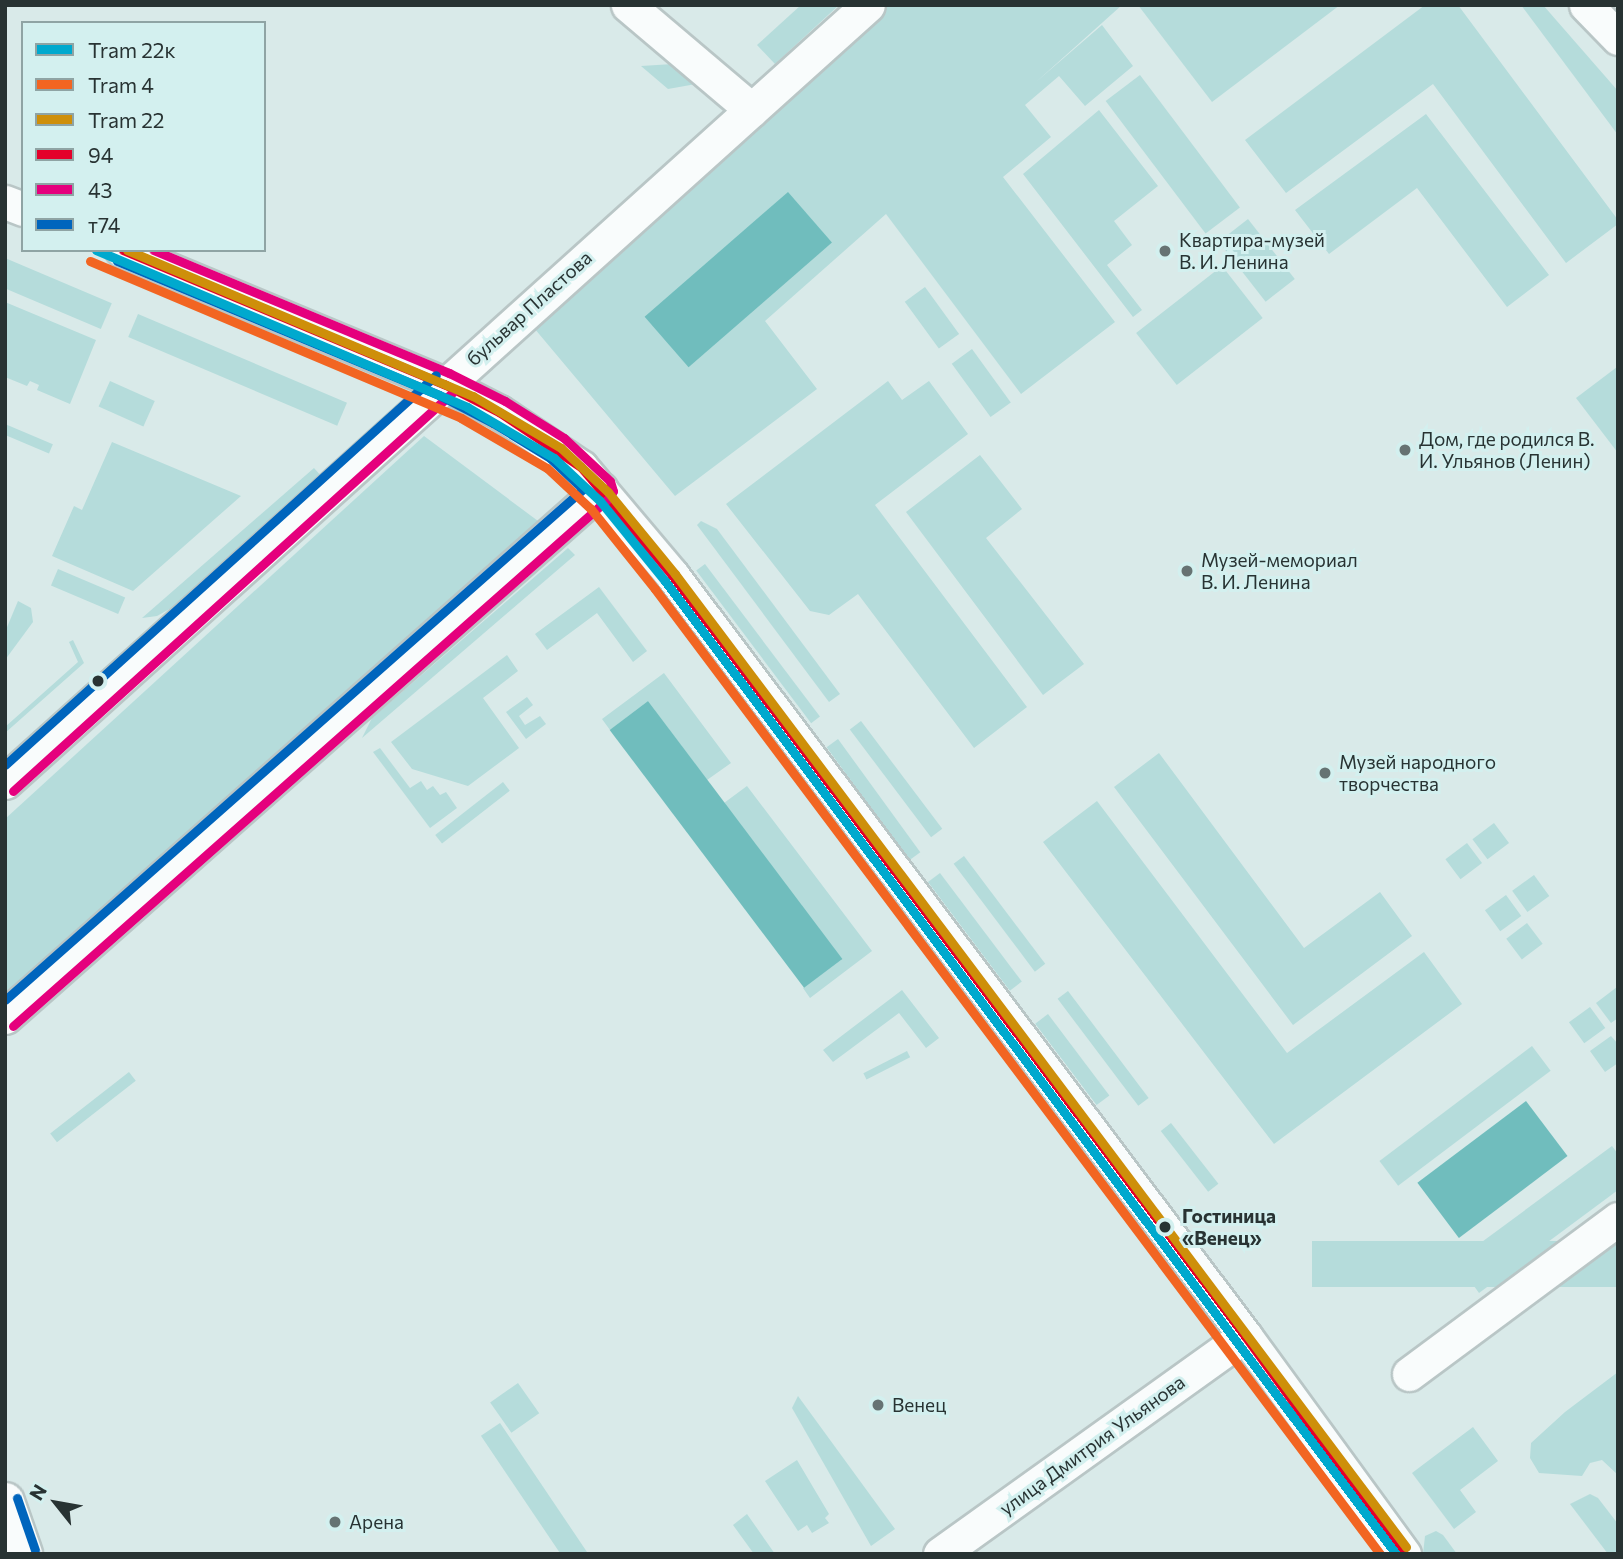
<!DOCTYPE html>
<html>
<head>
<meta charset="utf-8">
<style>
  body { margin:0 }
  #map { position:relative; width:1623px; height:1559px; overflow:hidden; background:#d9eae9; font-family:Commissioner,sans-serif }
  div>[style] { position:absolute }
  [style*='--x'] { left:calc(var(--x)*1px); top:calc(var(--y)*1px); width:calc(var(--w)*1px); rotate:calc(var(--a)*1deg) }
  .green>* { inset:0; background:#b5dcdb; transform-origin:0 0 }
  .water>* { inset:0; background:#70bdbd; transform-origin:0 0 }
  .roads { filter:drop-shadow(2px 0 #b9c6c6) drop-shadow(-2px 0 #b9c6c6) drop-shadow(0 2px #b9c6c6) drop-shadow(0 -2px #b9c6c6) }
  .minor>* { height:33px; margin:-16.5px; padding:0 16.5px; transform-origin:16.5px; border-radius:16.5px; background:#f9fcfc }
  .major>* { height:38px; margin:-19px; padding:0 19px; transform-origin:19px; border-radius:19px; background:#f9fcfc }
  .bus-1>* { height:9px; margin:-4.5px; padding:0 4.5px; transform-origin:4.5px; border-radius:4.5px; background:#e4002b }
  .bus-2>* { height:9px; margin:-4.5px; padding:0 4.5px; transform-origin:4.5px; border-radius:4.5px; background:#e5007d }
  .bus-3>* { height:9px; margin:-4.5px; padding:0 4.5px; transform-origin:4.5px; border-radius:4.5px; background:#0065bd }
  .tram-1>* { height:9px; margin:-4.5px; padding:0 4.5px; transform-origin:4.5px; border-radius:4.5px; background:#00a9ce }
  .tram-2>* { height:9px; margin:-4.5px; padding:0 4.5px; transform-origin:4.5px; border-radius:4.5px; background:#f26522 }
  .tram-3>* { height:9px; margin:-4.5px; padding:0 4.5px; transform-origin:4.5px; border-radius:4.5px; background:#ce8f0a }
  .dots>* { width:19px; height:19px; translate:-50% -50%; box-sizing:border-box; border:4px solid #d3f0ef; border-radius:50% }
  span { translate:-50% -50%; white-space:nowrap; text-align:center; line-height:1.15; -webkit-text-stroke:6px #d3f0ef; paint-order:stroke }
  .poi-label { font-size:19px; color:#283333 }
  .left { translate:0 -50%; text-align:left }
  .street-label { font-size:19px; color:#283333 }
  .stop-label { font-size:19px; color:#283333; font-weight:700 }
  .frame { position:absolute; inset:0; border:7px solid #283333; pointer-events:none }
  .legend { position:absolute; left:21px; top:21px; width:245px; height:231px; box-sizing:border-box; background:#d3f0ef; border:2px solid #8fa4a4; margin:0; padding:9px 12px; list-style:none; font-size:21px; color:#283333 }
  .legend li { display:flex; align-items:center; gap:14px; height:35px }
  .legend b { width:35px; border:2px solid #8fa4a4 }
  .north { position:absolute; left:21px; top:1468px; width:70px; height:70px; -webkit-text-stroke:5px #d3f0ef; paint-order:stroke; rotate:301deg; font-size:19px; font-weight:700; line-height:28px; text-align:center; color:#283333 }
  .north::after { content:''; display:block; margin:auto; width:24px; height:32px; background:#283333; clip-path:polygon(50% 0,100% 100%,50% 72%,0 100%) }
</style>
</head>
<body>
<div id="map">
  <div class="green">
    <div style="clip-path:polygon(801px 5px,839px 5px,775px 64px,757px 45px)"></div>
    <div style="clip-path:polygon(884px 5px,1122px 5px,1036px 82px,1102px 25px,1133px 66px,1085px 106px,1059px 76px,1025px 105px,1051px 137px,1003px 177px,1115px 322px,1021px 394px,886px 214px,765px 321px,817px 389px,675px 496px,529px 322px)"></div>
    <div style="clip-path:polygon(1138px 5px,1340px 5px,1212px 102px)"></div>
    <div style="clip-path:polygon(1425px 5px,1458px 5px,1618px 220px,1618px 224px,1566px 263px,1433px 84px,1286px 193px,1245px 140px)"></div>
    <div style="clip-path:polygon(1521px 5px,1543px 5px,1618px 91px,1618px 135px)"></div>
    <div style="clip-path:polygon(673px 64px,696px 84px,668px 89px,641px 66px)"></div>
    <div style="left:1140px;top:75px;width:166px;height:43px;rotate:53deg"></div>
    <div style="clip-path:polygon(1099px 110px,1158px 186px,1114px 221px,1132px 245px,1107px 265px,1142px 310px,1133px 317px,1023px 174px)"></div>
    <div style="clip-path:polygon(1426px 114px,1549px 275px,1507px 307px,1417px 188px,1329px 254px,1295px 210px)"></div>
    <div style="left:1248px;top:219px;width:76px;height:37px;rotate:52deg"></div>
    <div style="left:5px;top:258px;width:116px;height:28px;rotate:23deg"></div>
    <div style="left:1222px;top:266px;width:66px;height:109px;rotate:52deg"></div>
    <div style="left:925px;top:287px;width:58px;height:25px;rotate:54deg"></div>
    <div style="clip-path:polygon(5px 302px,96px 340px,70px 404px,37px 390px,39px 385px,30px 381px,27px 386px,5px 377px)"></div>
    <div style="left:138px;top:314px;width:227px;height:25px;rotate:23deg"></div>
    <div style="left:972px;top:349px;width:66px;height:25px;rotate:54deg"></div>
    <div style="clip-path:polygon(1617px 367px,1618px 368px,1618px 453px,1576px 398px)"></div>
    <div style="left:110px;top:381px;width:49px;height:28px;rotate:24deg"></div>
    <div style="clip-path:polygon(888px 381px,902px 400px,929px 381px,968px 434px,875px 505px,1027px 707px,974px 748px,858px 594px,829px 615px,810px 611px,726px 504px)"></div>
    <div style="left:5px;top:424px;width:52px;height:10px;rotate:23deg"></div>
    <div style="clip-path:polygon(424px 436px,538px 521px,5px 996px,5px 819px)"></div>
    <div style="clip-path:polygon(112px 442px,241px 496px,133px 591px,52px 556px,74px 506px,82px 510px)"></div>
    <div style="clip-path:polygon(980px 455px,1022px 509px,986px 538px,1084px 664px,1043px 695px,906px 512px)"></div>
    <div style="clip-path:polygon(314px 468px,322px 477px,175px 606px,157px 616px,142px 618px)"></div>
    <div style="clip-path:polygon(701px 521px,717px 529px,840px 694px,829px 702px,697px 525px)"></div>
    <div style="clip-path:polygon(568px 548px,575px 555px,362px 738px,372px 718px)"></div>
    <div style="left:705px;top:564px;width:191px;height:11px;rotate:53deg"></div>
    <div style="left:58px;top:569px;width:73px;height:18px;rotate:23deg"></div>
    <div style="clip-path:polygon(599px 587px,647px 651px,633px 662px,597px 613px,547px 650px,535px 634px)"></div>
    <div style="clip-path:polygon(18px 601px,31px 608px,33px 622px,5px 660px,5px 632px)"></div>
    <div style="clip-path:polygon(73px 640px,84px 663px,5px 733px,5px 727px,78px 662px,69px 642px)"></div>
    <div style="clip-path:polygon(507px 655px,518px 671px,483px 698px,519px 748px,468px 786px,412px 769px,391px 742px)"></div>
    <div style="clip-path:polygon(664px 673px,731px 763px,707px 780px,648px 701px,610px 730px,602px 719px)"></div>
    <div style="clip-path:polygon(527px 697px,533px 705px,519px 716px,525px 725px,540px 716px,546px 724px,526px 739px,506px 712px)"></div>
    <div style="left:861px;top:721px;width:135px;height:14px;rotate:53deg"></div>
    <div style="left:838px;top:739px;width:140px;height:14px;rotate:54deg"></div>
    <div style="clip-path:polygon(380px 748px,410px 788px,421px 781px,427px 790px,433px 786px,440px 795px,446px 792px,457px 808px,430px 828px,373px 752px)"></div>
    <div style="clip-path:polygon(1159px 753px,1304px 948px,1380px 892px,1412px 936px,1293px 1025px,1114px 787px)"></div>
    <div style="left:503px;top:782px;width:11px;height:86px;rotate:52deg"></div>
    <div style="clip-path:polygon(747px 786px,872px 951px,810px 998px,803px 988px,841px 960px,724px 803px)"></div>
    <div style="clip-path:polygon(1097px 801px,1287px 1053px,1424px 952px,1462px 1004px,1274px 1144px,1043px 842px)"></div>
    <div style="left:1494px;top:823px;width:25px;height:27px;rotate:53deg"></div>
    <div style="left:1467px;top:843px;width:25px;height:27px;rotate:53deg"></div>
    <div style="left:964px;top:856px;width:135px;height:13px;rotate:53deg"></div>
    <div style="left:940px;top:873px;width:136px;height:15px;rotate:53deg"></div>
    <div style="left:1534px;top:875px;width:26px;height:27px;rotate:54deg"></div>
    <div style="left:1506px;top:895px;width:26px;height:26px;rotate:54deg"></div>
    <div style="left:1527px;top:923px;width:26px;height:26px;rotate:53deg"></div>
    <div style="clip-path:polygon(1617px 987px,1618px 1018px,1611px 1023px,1596px 1003px)"></div>
    <div style="clip-path:polygon(902px 990px,939px 1038px,926px 1048px,899px 1013px,833px 1062px,823px 1050px)"></div>
    <div style="left:1068px;top:991px;width:134px;height:13px;rotate:53deg"></div>
    <div style="left:1590px;top:1007px;width:26px;height:26px;rotate:54deg"></div>
    <div style="left:1048px;top:1014px;width:102px;height:16px;rotate:53deg"></div>
    <div style="clip-path:polygon(1611px 1036px,1618px 1044px,1618px 1063px,1605px 1072px,1590px 1051px)"></div>
    <div style="left:1532px;top:1046px;width:31px;height:191px;rotate:53deg"></div>
    <div style="left:907px;top:1051px;width:7px;height:49px;rotate:63deg"></div>
    <div style="left:129px;top:1072px;width:11px;height:100px;rotate:52deg"></div>
    <div style="left:1171px;top:1123px;width:77px;height:13px;rotate:52deg"></div>
    <div style="clip-path:polygon(1612px 1146px,1618px 1154px,1618px 1190px,1479px 1293px,1456px 1261px)"></div>
    <div style="left:1618px;top:1241px;width:46px;height:306px;rotate:90deg"></div>
    <div style="clip-path:polygon(1618px 1372px,1618px 1475px,1602px 1460px,1590px 1463px,1582px 1476px,1539px 1473px,1530px 1458px,1531px 1443px,1565px 1412px)"></div>
    <div style="left:518px;top:1383px;width:37px;height:34px;rotate:55deg"></div>
    <div style="clip-path:polygon(798px 1396px,895px 1529px,871px 1546px,792px 1408px)"></div>
    <div style="left:500px;top:1423px;width:158px;height:23px;rotate:56deg"></div>
    <div style="clip-path:polygon(1473px 1427px,1498px 1461px,1460px 1490px,1476px 1512px,1454px 1529px,1412px 1473px)"></div>
    <div style="clip-path:polygon(797px 1460px,829px 1514px,825px 1518px,829px 1523px,812px 1533px,807px 1525px,798px 1531px,765px 1481px)"></div>
    <div style="clip-path:polygon(1590px 1494px,1598px 1498px,1618px 1524px,1618px 1554px,1608px 1554px,1570px 1504px)"></div>
    <div style="clip-path:polygon(747px 1514px,775px 1554px,754px 1554px,733px 1525px)"></div>
    <div style="clip-path:polygon(1436px 1531px,1443px 1535px,1457px 1554px,1423px 1554px,1425px 1536px)"></div>
  </div>
  <div class="water">
    <div style="left:788px;top:192px;width:67px;height:190px;rotate:49deg"></div>
    <div style="left:648px;top:701px;width:323px;height:48px;rotate:53deg"></div>
    <div style="left:1526px;top:1101px;width:69px;height:136px;rotate:53deg"></div>
  </div>
  <div class="roads">
    <div class="minor">
      <div style="--x:628;--y:5;--w:162;--a:40.3"></div>
      <div style="--x:1586;--y:5;--w:46;--a:45.9"></div>
      <div style="--x:5;--y:202;--w:19;--a:21"></div>
      <div style="--x:122;--y:250;--w:349;--a:22.6"></div>
      <div style="--x:444;--y:384;--w:62;--a:27"></div>
      <div style="--x:499;--y:412;--w:99;--a:33.9"></div>
      <div style="--x:581;--y:467;--w:141;--a:49.9"></div>
      <div style="--x:672;--y:575;--w:953;--a:53.02"></div>
      <div style="--x:1245;--y:1336;--w:270;--a:53.9"></div>
      <div style="--x:5;--y:782;--w:1161;--a:-42"></div>
      <div style="--x:5;--y:1017;--w:796;--a:-41.54"></div>
      <div style="--x:1409;--y:1374;--w:260;--a:-36.6"></div>
      <div style="--x:940;--y:1554;--w:375;--a:-35.6"></div>
    </div>
    <div class="major">
      <div style="--x:5;--y:1502;--w:55;--a:70.9"></div>
    </div>
  </div>
  <div class="bus-1">
    <div style="--x:123;--y:250;--w:348;--a:22.7"></div>
    <div style="--x:444;--y:384;--w:62;--a:27"></div>
    <div style="--x:499;--y:412;--w:99;--a:33.9"></div>
    <div style="--x:581;--y:467;--w:141;--a:49.9"></div>
    <div style="--x:672;--y:575;--w:953;--a:53.02"></div>
    <div style="--x:1245;--y:1336;--w:270;--a:53.9"></div>
  </div>
  <div class="bus-2">
    <div style="--x:13;--y:791;--w:593;--a:-42.2"></div>
    <div style="--x:13;--y:1026;--w:796;--a:-41.54"></div>
    <div style="--x:609;--y:498;--w:8;--a:-60"></div>
    <div style="--x:613;--y:491;--w:10;--a:-107"></div>
    <div style="--x:610;--y:481;--w:63;--a:-136.9"></div>
    <div style="--x:564;--y:438;--w:70;--a:-147.9"></div>
    <div style="--x:505;--y:401;--w:63;--a:-153.4"></div>
    <div style="--x:449;--y:373;--w:320;--a:-157.4"></div>
  </div>
  <div class="bus-3">
    <div style="--x:5;--y:765;--w:581;--a:-42.14"></div>
    <div style="--x:5;--y:1000;--w:771;--a:-41.48"></div>
    <div style="--x:583;--y:489;--w:45;--a:-136.8"></div>
    <div style="--x:550;--y:458;--w:67;--a:-148.4"></div>
    <div style="--x:493;--y:423;--w:61;--a:-152.6"></div>
    <div style="--x:439;--y:395;--w:349;--a:-157.4"></div>
    <div style="--x:17;--y:1498;--w:55;--a:70.9"></div>
  </div>
  <div class="tram-1">
    <div style="--x:96;--y:250;--w:403;--a:22.9"></div>
    <div style="--x:467;--y:407;--w:101;--a:30.4"></div>
    <div style="--x:554;--y:458;--w:63;--a:43.1"></div>
    <div style="--x:600;--y:501;--w:103;--a:50.9"></div>
    <div style="--x:665;--y:581;--w:1217;--a:53.08"></div>
  </div>
  <div class="tram-2">
    <div style="--x:90;--y:261;--w:403;--a:22.9"></div>
    <div style="--x:461;--y:418;--w:99;--a:30.2"></div>
    <div style="--x:547;--y:468;--w:60;--a:43"></div>
    <div style="--x:591;--y:509;--w:102;--a:51.3"></div>
    <div style="--x:655;--y:589;--w:1207;--a:53.08"></div>
  </div>
  <div class="tram-3">
    <div style="--x:127;--y:250;--w:376;--a:22.9"></div>
    <div style="--x:473;--y:396;--w:102;--a:30.6"></div>
    <div style="--x:561;--y:448;--w:64;--a:43.1"></div>
    <div style="--x:608;--y:492;--w:106;--a:50.7"></div>
    <div style="--x:675;--y:574;--w:1217;--a:53.08"></div>
  </div>
  <div class="dots">
    <div style="left:1165px;top:251px;background:#667373"></div>
    <div style="left:1405px;top:450px;background:#667373"></div>
    <div style="left:1187px;top:571px;background:#667373"></div>
    <div style="left:98px;top:681px;background:#283333"></div>
    <div style="left:1325px;top:773px;background:#667373"></div>
    <div style="left:1165px;top:1227px;background:#283333"></div>
    <div style="left:878px;top:1405px;background:#667373"></div>
    <div style="left:335px;top:1522px;background:#667373"></div>
  </div>
  <div class="poi-label">
    <span class="left" style="left:1179px;top:251px">Квартира-музей<br>В. И. Ленина</span>
    <span class="left" style="left:1419px;top:450px">Дом, где родился В.<br>И. Ульянов (Ленин)</span>
    <span class="left" style="left:1201px;top:571px">Музей-мемориал<br>В. И. Ленина</span>
    <span class="left" style="left:1339px;top:773px">Музей народного<br>творчества</span>
    <span class="left" style="left:892px;top:1405px">Венец</span>
    <span class="left" style="left:349px;top:1522px">Арена</span>
  </div>
  <div class="street-label">
    <span style="left:529px;top:308px;rotate:-42deg">бульвар Пластова</span>
    <span style="left:1092px;top:1445px;rotate:-36deg">улица Дмитрия Ульянова</span>
  </div>
  <div class="stop-label">
    <span class="left" style="left:1182px;top:1227px">Гостиница<br>«Венец»</span>
  </div>
  <div class="frame"></div>
  <ul class="legend">
  <li><b style="height:9px;background:#00a9ce"></b>Tram 22к</li>
  <li><b style="height:9px;background:#f26522"></b>Tram 4</li>
  <li><b style="height:9px;background:#ce8f0a"></b>Tram 22</li>
  <li><b style="height:9px;background:#e4002b"></b>94</li>
  <li><b style="height:9px;background:#e5007d"></b>43</li>
  <li><b style="height:9px;background:#0065bd"></b>т74</li>
  </ul>
  <div class="north">N</div>
</div>
</body>
</html>
